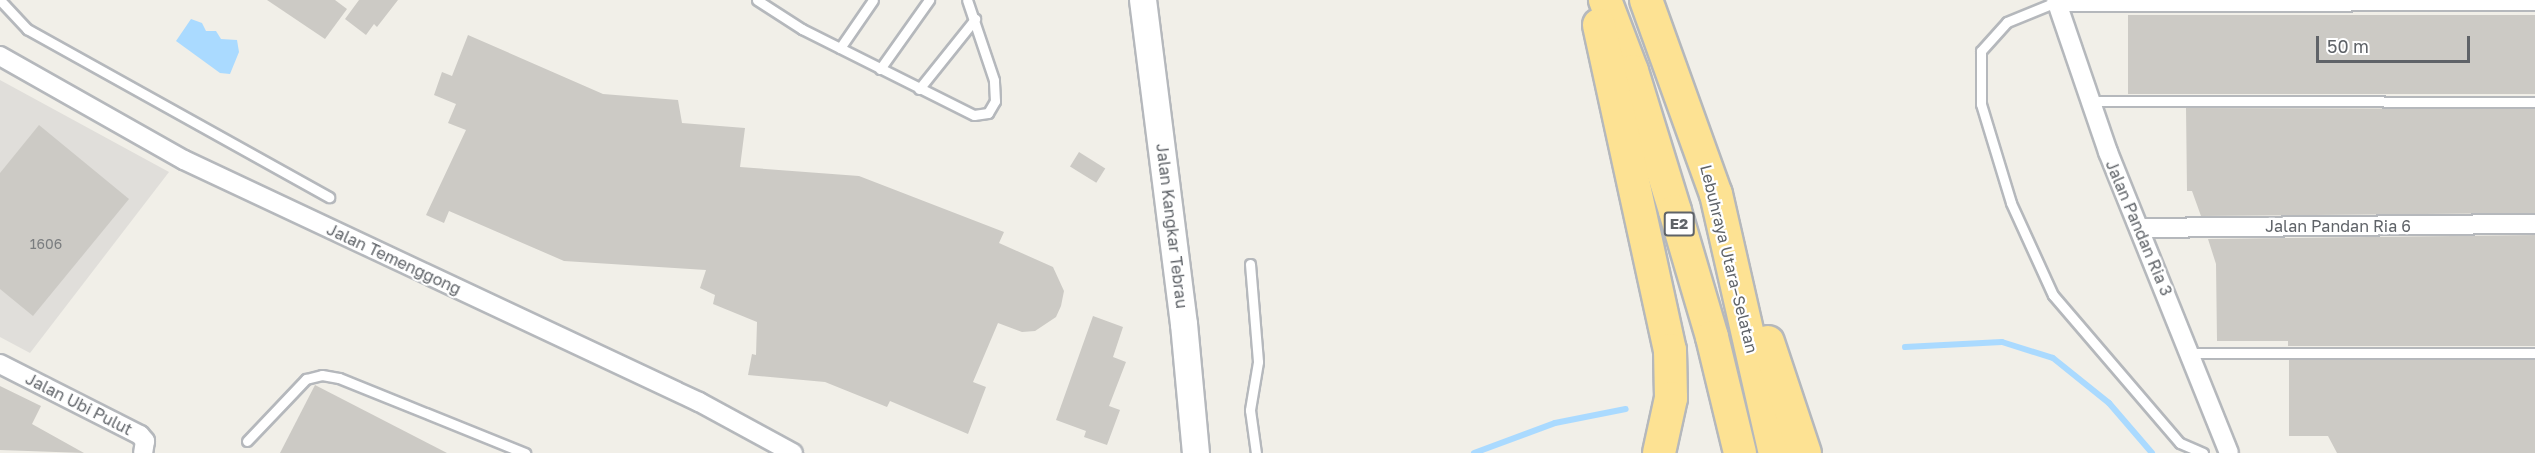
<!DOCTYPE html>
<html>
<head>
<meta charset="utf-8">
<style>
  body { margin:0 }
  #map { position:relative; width:2535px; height:453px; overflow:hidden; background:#f1efe8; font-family:"Golos Text",sans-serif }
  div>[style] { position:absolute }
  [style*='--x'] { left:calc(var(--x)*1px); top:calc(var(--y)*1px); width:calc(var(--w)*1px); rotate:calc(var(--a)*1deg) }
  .industrial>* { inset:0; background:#e0deda }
  .water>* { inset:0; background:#aadaff }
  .stream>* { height:6px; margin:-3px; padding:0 3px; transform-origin:3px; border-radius:3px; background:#aadaff }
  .building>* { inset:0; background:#cccac5; transform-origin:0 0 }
  .roads { filter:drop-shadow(2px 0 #b5b8bc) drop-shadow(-2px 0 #b5b8bc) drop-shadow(0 2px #b5b8bc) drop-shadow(0 -2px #b5b8bc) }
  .lane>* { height:9px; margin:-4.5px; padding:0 4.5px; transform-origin:4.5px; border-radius:4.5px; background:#fff }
  .street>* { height:18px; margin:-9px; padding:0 9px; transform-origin:9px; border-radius:9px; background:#fff }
  .secondary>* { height:26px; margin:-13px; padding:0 13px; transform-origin:13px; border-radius:13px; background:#fff }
  .highway>* { height:32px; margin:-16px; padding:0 16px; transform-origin:16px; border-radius:16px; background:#fde293 }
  span { translate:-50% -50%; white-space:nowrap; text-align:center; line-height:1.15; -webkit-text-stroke:4.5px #fff; paint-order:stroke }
  .number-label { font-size:14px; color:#7a7d7f }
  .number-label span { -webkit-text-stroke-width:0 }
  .shield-label span { padding:2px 4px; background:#fff; border:2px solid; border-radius:4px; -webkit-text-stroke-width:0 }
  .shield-label { font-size:15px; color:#5f6368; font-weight:700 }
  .street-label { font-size:16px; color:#5f6368 }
  .scale { position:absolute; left:2316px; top:36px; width:154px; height:27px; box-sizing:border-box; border:3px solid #5f6368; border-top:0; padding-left:8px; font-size:18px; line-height:21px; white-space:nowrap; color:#5f6368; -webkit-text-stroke:4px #fff; paint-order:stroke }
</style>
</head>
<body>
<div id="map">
  <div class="industrial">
    <div style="clip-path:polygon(0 80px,169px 172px,30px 353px,0 337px)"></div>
  </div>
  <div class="water">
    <div style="clip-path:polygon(191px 19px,202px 23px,206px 31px,216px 31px,221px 39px,237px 40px,239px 52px,230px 74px,220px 73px,176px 41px)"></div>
  </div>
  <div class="stream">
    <div style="--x:1905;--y:347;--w:97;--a:-3"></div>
    <div style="--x:2002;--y:342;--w:53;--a:17.4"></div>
    <div style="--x:2053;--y:358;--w:72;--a:38.8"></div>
    <div style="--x:2109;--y:403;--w:66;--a:49.3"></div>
    <div style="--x:1474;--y:453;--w:86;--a:-20.3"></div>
    <div style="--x:1555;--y:423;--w:72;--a:-11.2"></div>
  </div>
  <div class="building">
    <div style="clip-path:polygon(267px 0,335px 0,347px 9px,325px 39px)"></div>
    <div style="clip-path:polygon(359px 0,398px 0,377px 27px,374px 24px,366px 35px,345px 19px)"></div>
    <div style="left:2128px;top:15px;width:407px;height:79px"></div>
    <div style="clip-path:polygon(468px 35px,603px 94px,678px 100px,682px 123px,745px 128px,740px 167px,859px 176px,1004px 232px,999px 243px,1053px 267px,1064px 291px,1061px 306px,1056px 317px,1035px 331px,1022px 332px,998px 323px,973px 382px,986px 387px,968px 434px,890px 401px,887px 407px,825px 382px,748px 375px,752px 354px,756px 355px,757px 322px,713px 304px,715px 295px,700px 288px,706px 270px,564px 261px,449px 211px,444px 223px,426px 215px,466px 130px,448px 123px,456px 104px,434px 95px,442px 72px,452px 76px)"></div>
    <div style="clip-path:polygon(2186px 108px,2535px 109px,2535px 213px,2201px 216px,2192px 191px,2187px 191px)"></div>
    <div style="clip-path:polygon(39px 125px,129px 199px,33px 316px,0 289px,0 173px)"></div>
    <div style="left:1079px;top:152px;width:31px;height:17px;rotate:32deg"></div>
    <div style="clip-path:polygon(2535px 235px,2535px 346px,2288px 346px,2288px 341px,2217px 341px,2216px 264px,2208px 239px)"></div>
    <div style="clip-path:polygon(1093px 316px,1123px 327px,1113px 357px,1126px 362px,1109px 406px,1120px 410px,1107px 445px,1084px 437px,1086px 431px,1056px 420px)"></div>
    <div style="clip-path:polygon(2289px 360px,2535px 360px,2535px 453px,2337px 453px,2328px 436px,2289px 436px)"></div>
    <div style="clip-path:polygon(315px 385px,447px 453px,280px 453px)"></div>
    <div style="clip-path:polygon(0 386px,41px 406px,32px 424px,84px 453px,0 450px)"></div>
  </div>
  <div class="roads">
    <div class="lane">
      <div style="--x:0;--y:0;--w:40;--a:47"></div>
      <div style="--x:27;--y:29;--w:346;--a:29.1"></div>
      <div style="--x:757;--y:0;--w:54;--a:32.8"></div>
      <div style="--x:802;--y:29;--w:192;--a:26.6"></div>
      <div style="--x:974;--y:115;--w:14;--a:-8"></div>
      <div style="--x:988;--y:113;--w:14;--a:-60"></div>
      <div style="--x:995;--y:101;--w:21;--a:-93"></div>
      <div style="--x:994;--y:80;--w:84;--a:-108.6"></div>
      <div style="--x:2056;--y:2;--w:53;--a:157.8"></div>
      <div style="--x:2007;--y:22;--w:39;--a:132"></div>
      <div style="--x:1981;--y:51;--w:53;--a:90"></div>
      <div style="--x:1981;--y:104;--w:103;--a:73.1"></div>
      <div style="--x:2011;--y:203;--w:101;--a:65.5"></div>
      <div style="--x:2053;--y:295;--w:195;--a:49.4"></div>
      <div style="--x:2180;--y:443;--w:25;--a:23"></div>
      <div style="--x:840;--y:48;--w:58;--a:-55.5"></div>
      <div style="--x:880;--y:69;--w:85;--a:-54.6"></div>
      <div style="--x:919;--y:89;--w:90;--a:-51.3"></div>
      <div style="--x:2090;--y:101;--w:445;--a:0.1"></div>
      <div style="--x:1250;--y:264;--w:98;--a:85.3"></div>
      <div style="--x:1258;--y:362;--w:49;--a:99.5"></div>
      <div style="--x:1250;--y:410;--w:43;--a:82.1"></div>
      <div style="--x:2191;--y:353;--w:344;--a:0"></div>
      <div style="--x:247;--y:441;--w:86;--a:-46.4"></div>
      <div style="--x:306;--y:379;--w:16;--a:-14"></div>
      <div style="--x:322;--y:375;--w:17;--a:10"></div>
      <div style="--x:339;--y:378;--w:201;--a:22"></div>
    </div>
    <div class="street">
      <div style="--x:2056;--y:0;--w:161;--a:71.1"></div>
      <div style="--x:2108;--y:152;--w:324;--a:68.1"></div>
      <div style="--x:2067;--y:2;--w:468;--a:-0.1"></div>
      <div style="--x:0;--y:56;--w:211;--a:29.5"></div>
      <div style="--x:184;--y:160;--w:569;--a:25.17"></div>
      <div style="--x:699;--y:402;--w:107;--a:28.5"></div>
      <div style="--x:2140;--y:228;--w:395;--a:-0.6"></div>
      <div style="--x:0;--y:364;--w:157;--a:26.9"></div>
      <div style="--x:140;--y:435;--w:8;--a:50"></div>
      <div style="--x:145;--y:441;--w:12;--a:99"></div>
    </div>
    <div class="secondary">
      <div style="--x:1143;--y:0;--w:327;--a:82.8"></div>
      <div style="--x:1184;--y:324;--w:130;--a:84.7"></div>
    </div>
    <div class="highway">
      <div style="--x:1605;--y:0;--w:76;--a:69.2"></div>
      <div style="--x:1632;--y:71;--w:146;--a:72.9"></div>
      <div style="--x:1675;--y:211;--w:131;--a:73.6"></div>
      <div style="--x:1712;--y:337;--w:119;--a:76.4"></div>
      <div style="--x:1646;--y:0;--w:206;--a:70.2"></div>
      <div style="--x:1716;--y:194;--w:266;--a:77.2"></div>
      <div style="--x:1599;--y:25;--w:333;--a:77.7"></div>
      <div style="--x:1670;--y:350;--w:48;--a:88.8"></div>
      <div style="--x:1671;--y:398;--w:56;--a:102.3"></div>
      <div style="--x:1768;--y:342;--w:117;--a:71.6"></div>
    </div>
  </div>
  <div class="number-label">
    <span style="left:46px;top:244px">1606</span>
  </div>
  <div class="shield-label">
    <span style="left:1679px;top:224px">E2</span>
  </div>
  <div class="street-label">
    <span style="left:1172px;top:226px;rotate:83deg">Jalan Kangkar Tebrau</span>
    <span style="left:2338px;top:226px">Jalan Pandan Ria 6</span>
    <span style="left:2139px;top:228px;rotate:67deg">Jalan Pandan Ria 3</span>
    <span style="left:394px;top:259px;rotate:25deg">Jalan Temenggong</span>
    <span style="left:1729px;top:259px;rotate:76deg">Lebuhraya Utara–Selatan</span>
    <span style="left:79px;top:404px;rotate:27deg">Jalan Ubi Pulut</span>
  </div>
  <div class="scale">50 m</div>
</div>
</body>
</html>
